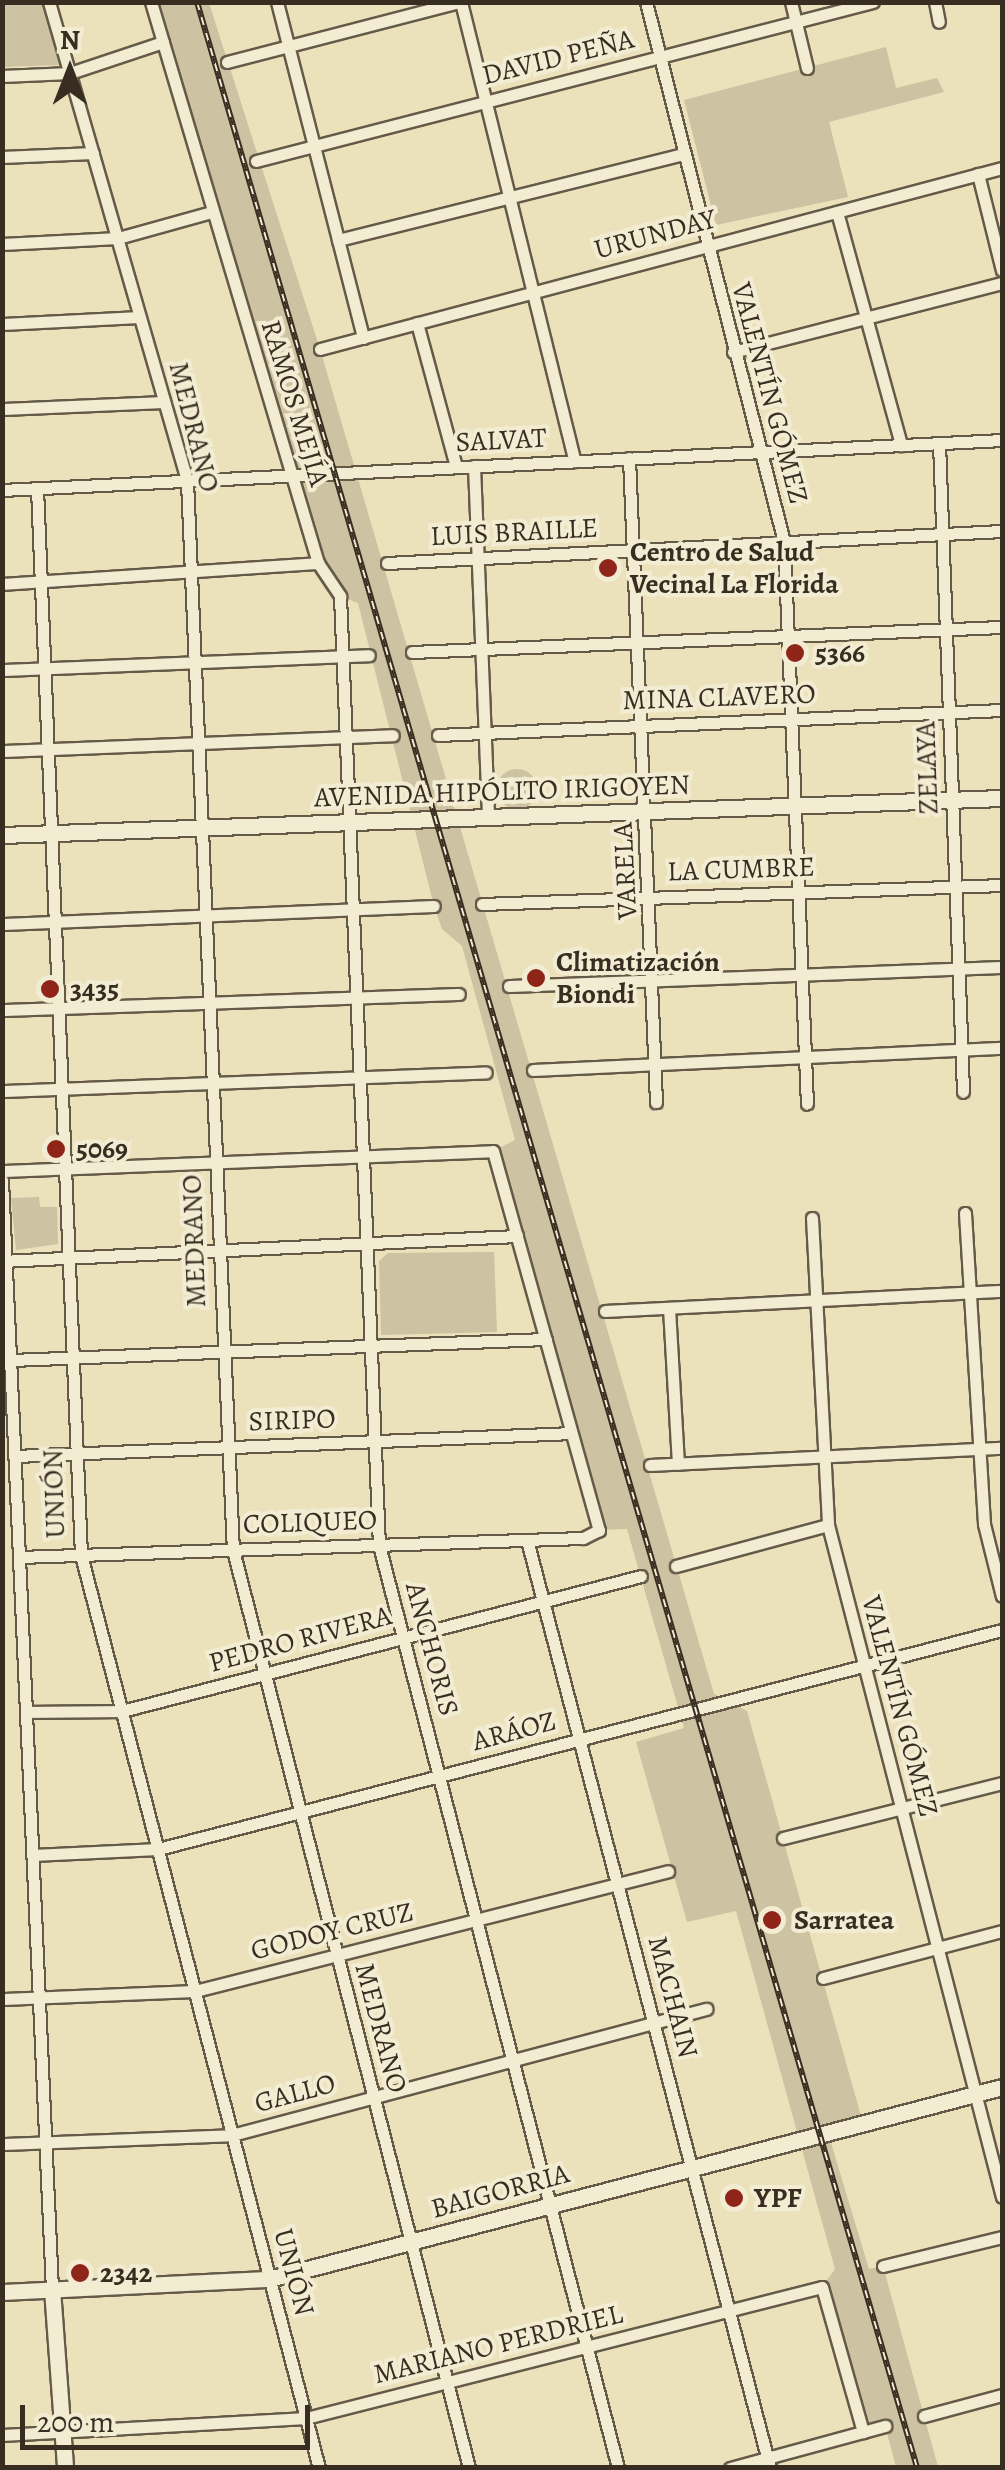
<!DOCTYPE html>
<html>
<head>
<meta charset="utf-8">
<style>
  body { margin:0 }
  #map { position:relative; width:1005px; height:2470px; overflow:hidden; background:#ebe1bb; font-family:Alegreya,serif }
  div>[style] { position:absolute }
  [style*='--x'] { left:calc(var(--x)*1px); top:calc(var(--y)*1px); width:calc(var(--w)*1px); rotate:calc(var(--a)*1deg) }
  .green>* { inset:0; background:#cdc2a1 }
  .round { border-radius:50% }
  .roads { filter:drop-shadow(2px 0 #655a48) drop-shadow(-2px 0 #655a48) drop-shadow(0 2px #655a48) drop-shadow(0 -2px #655a48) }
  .street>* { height:11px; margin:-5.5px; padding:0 5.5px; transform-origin:5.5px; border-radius:5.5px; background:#f2ecd3 }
  .secondary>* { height:15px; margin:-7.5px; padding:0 7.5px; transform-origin:7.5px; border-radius:7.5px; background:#f2ecd3 }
  .rail>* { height:6px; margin-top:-3px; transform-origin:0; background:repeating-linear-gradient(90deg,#f2ecd3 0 8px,#382d21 0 16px); box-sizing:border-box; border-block:2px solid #382d21 }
  .dots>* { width:28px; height:28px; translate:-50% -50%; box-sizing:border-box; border:5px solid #f2ecd3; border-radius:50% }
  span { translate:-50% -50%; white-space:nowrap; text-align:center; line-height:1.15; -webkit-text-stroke:8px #f2ecd3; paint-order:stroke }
  .street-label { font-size:28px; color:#382d21 }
  .poi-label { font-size:28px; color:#382d21; font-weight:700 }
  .left { translate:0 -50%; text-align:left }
  .frame { position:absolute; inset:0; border:5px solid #382d21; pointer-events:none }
  .north { position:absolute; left:20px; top:20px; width:100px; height:100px; -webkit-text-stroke:8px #f2ecd3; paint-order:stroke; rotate:0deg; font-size:28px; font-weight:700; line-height:40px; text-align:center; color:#382d21 }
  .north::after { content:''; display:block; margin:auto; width:35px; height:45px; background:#382d21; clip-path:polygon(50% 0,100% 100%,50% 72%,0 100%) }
  .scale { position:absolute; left:20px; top:2405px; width:290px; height:45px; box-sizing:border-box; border:5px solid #382d21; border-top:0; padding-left:12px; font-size:30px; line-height:35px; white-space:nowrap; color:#382d21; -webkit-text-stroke:8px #f2ecd3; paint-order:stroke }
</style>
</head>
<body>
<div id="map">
  <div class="green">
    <div style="clip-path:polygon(2px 3px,44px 3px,61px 65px,3px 67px)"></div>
    <div style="clip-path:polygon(151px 3px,209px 3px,320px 349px,714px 1694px,747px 1711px,863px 2123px,828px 2133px,869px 2269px,883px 2266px,938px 2467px,896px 2467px,885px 2426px,863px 2432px,822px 2287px,835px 2269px,736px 1911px,687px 1922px,636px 1742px,684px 1728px,627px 1529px,599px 1530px,493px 1151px,515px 1140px,462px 946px,442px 929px,434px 906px,358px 603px,340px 596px,318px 563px)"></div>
    <div style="clip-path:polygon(886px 47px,896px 88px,937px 78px,944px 92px,829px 122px,848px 197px,716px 225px,684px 100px)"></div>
    <div class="round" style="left:497px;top:769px;width:40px;height:40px"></div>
    <div style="clip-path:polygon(39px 1197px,40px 1207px,57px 1207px,58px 1244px,16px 1250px,11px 1198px)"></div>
    <div style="clip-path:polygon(494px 1252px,497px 1332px,381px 1335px,379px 1261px,388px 1253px)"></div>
  </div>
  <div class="roads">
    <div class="street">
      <div style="--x:49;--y:2;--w:498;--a:73.9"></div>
      <div style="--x:187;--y:481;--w:1070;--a:87.54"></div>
      <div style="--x:233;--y:1550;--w:948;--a:75.58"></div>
      <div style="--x:151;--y:2;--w:585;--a:73.42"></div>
      <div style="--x:318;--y:563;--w:40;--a:56"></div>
      <div style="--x:340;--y:596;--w:950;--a:87.65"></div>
      <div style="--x:379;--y:1545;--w:953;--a:75.48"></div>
      <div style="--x:277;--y:2;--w:347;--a:75.6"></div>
      <div style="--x:461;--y:2;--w:473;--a:76.1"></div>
      <div style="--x:646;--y:2;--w:557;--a:75.66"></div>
      <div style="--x:784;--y:542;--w:562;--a:87.66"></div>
      <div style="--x:791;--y:2;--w:68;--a:76.4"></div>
      <div style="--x:935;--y:2;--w:20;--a:79"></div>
      <div style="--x:227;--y:62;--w:240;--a:-14.5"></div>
      <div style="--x:2;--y:76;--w:68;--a:-2.5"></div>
      <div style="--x:70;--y:73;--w:98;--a:-18.4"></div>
      <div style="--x:2;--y:157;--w:91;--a:-2.5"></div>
      <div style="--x:256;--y:161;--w:637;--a:-14.45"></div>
      <div style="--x:978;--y:174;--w:99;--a:76"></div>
      <div style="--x:837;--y:212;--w:242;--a:74.6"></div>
      <div style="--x:338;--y:240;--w:357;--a:-14"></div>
      <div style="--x:2;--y:244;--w:116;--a:-3"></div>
      <div style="--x:118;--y:238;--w:98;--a:-15.5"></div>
      <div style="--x:417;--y:323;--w:149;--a:74.8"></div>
      <div style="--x:2;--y:324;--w:137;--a:-2.9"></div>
      <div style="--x:320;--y:349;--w:706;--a:-14.86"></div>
      <div style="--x:733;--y:352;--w:278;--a:-14.4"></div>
      <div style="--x:2;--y:409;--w:162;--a:-2.5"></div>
      <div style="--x:939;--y:443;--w:649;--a:87.88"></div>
      <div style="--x:629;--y:458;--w:645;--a:87.6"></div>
      <div style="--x:474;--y:466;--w:349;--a:87.7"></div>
      <div style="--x:37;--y:488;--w:1068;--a:87.64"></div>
      <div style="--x:81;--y:1555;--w:944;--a:75.39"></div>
      <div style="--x:2;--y:490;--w:1001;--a:-2.86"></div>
      <div style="--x:387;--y:563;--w:616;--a:-2.98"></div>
      <div style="--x:2;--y:584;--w:317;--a:-3.8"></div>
      <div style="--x:412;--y:652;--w:591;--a:-2.43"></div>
      <div style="--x:2;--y:670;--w:367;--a:-2.3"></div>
      <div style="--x:438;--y:735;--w:565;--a:-2.54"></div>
      <div style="--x:2;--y:751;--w:391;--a:-2.3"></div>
      <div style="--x:482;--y:904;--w:520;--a:-2.09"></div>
      <div style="--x:2;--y:924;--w:432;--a:-2.4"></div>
      <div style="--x:509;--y:986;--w:493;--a:-2.2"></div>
      <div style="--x:2;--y:1010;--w:457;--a:-2"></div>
      <div style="--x:533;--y:1070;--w:470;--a:-2.7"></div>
      <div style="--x:2;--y:1091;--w:484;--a:-2.2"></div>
      <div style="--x:2;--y:1171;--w:491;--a:-2.3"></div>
      <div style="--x:493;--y:1151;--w:394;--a:74.4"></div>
      <div style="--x:599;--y:1530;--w:18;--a:153"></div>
      <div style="--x:583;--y:1538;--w:564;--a:178.07"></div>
      <div style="--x:2;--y:1180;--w:1110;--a:87.42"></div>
      <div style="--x:965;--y:1213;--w:312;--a:86.5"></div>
      <div style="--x:984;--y:1524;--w:74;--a:76"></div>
      <div style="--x:812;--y:1218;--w:307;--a:87"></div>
      <div style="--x:828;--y:1525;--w:694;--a:75.48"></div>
      <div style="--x:2;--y:1261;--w:516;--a:-2.78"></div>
      <div style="--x:669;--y:1308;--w:156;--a:86.7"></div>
      <div style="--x:605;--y:1311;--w:398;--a:-2.9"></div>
      <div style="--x:11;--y:1360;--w:535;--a:-2.25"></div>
      <div style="--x:15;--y:1456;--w:557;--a:-2.36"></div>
      <div style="--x:650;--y:1465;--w:352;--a:-2.8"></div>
      <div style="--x:527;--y:1540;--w:959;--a:75.33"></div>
      <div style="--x:676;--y:1566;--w:157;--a:-15.1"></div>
      <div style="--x:27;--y:1712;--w:95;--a:-0.6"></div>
      <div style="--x:122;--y:1711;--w:536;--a:-14.58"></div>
      <div style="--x:783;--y:1838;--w:226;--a:-14.1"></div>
      <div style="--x:33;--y:1855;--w:125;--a:-2.7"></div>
      <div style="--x:158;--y:1849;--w:872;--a:-14.55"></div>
      <div style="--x:823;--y:1978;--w:185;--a:-14.7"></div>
      <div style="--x:2;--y:1999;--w:193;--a:-2.4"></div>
      <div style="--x:195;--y:1991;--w:488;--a:-14.2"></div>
      <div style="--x:2;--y:2144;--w:230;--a:-2.2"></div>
      <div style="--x:232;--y:2135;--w:491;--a:-14.9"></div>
      <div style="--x:883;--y:2266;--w:122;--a:-13.7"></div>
      <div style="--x:924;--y:2416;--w:81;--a:-15.1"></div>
      <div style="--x:2;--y:2435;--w:304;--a:-3.2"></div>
      <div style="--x:306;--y:2418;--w:532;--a:-14.25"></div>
      <div style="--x:822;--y:2287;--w:151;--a:74.2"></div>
      <div style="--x:730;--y:2468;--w:161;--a:-15.2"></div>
    </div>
    <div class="secondary">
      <div style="--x:2;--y:835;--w:1001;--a:-2.12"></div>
      <div style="--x:52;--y:2289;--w:179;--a:85.8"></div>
      <div style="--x:2;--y:2292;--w:267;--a:-2.8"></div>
      <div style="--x:269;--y:2279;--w:758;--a:-14.68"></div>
    </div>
  </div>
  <div class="rail">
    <div style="--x:197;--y:2;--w:2569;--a:73.72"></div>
  </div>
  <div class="dots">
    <div style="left:608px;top:568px;background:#8f2418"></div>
    <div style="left:795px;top:653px;background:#8f2418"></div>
    <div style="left:536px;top:978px;background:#8f2418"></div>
    <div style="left:50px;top:989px;background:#8f2418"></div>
    <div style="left:56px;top:1149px;background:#8f2418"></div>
    <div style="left:772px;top:1920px;background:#8f2418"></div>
    <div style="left:734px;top:2198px;background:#8f2418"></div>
    <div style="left:80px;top:2273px;background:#8f2418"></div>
  </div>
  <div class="street-label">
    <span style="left:558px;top:57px;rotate:-14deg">DAVID PEÑA</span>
    <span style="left:655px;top:234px;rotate:-15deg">URUNDAY</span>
    <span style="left:770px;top:393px;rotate:75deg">VALENTÍN GÓMEZ</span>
    <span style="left:295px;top:403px;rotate:73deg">RAMOS MEJÍA</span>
    <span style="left:194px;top:427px;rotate:76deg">MEDRANO</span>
    <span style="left:501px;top:440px;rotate:-3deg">SALVAT</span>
    <span style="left:514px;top:532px;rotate:-3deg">LUIS BRAILLE</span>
    <span style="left:719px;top:697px;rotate:-2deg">MINA CLAVERO</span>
    <span style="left:927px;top:768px;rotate:-92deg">ZELAYA</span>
    <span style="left:502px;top:791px;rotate:-2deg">AVENIDA HIPÓLITO IRIGOYEN</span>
    <span style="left:741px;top:869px;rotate:-2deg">LA CUMBRE</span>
    <span style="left:625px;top:871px;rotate:-93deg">VARELA</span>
    <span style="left:194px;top:1241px;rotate:-92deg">MEDRANO</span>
    <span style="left:292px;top:1420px;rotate:-2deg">SIRIPO</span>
    <span style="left:54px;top:1494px;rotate:-92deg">UNIÓN</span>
    <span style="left:310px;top:1522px;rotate:-2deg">COLIQUEO</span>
    <span style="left:300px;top:1639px;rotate:-15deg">PEDRO RIVERA</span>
    <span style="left:432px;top:1649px;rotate:75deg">ANCHORIS</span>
    <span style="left:900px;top:1706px;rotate:75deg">VALENTÍN GÓMEZ</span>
    <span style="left:514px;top:1731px;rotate:-15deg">ARÁOZ</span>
    <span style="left:332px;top:1931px;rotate:-14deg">GODOY CRUZ</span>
    <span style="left:673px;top:1997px;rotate:75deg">MACHAIN</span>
    <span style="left:381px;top:2028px;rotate:75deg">MEDRANO</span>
    <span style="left:295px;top:2093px;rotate:-15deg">GALLO</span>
    <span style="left:500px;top:2191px;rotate:-15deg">BAIGORRIA</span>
    <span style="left:294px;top:2272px;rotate:75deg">UNIÓN</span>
    <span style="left:498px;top:2344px;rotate:-14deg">MARIANO PERDRIEL</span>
  </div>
  <div class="poi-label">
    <span class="left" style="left:630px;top:568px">Centro de Salud<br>Vecinal La Florida</span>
    <span class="left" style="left:815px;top:653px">5366</span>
    <span class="left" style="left:556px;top:978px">Climatización<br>Biondi</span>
    <span class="left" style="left:70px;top:989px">3435</span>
    <span class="left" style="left:76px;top:1149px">5069</span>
    <span class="left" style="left:794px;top:1920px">Sarratea</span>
    <span class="left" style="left:754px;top:2198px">YPF</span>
    <span class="left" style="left:100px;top:2273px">2342</span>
  </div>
  <div class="frame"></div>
  <div class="north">N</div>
  <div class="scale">200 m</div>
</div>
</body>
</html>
